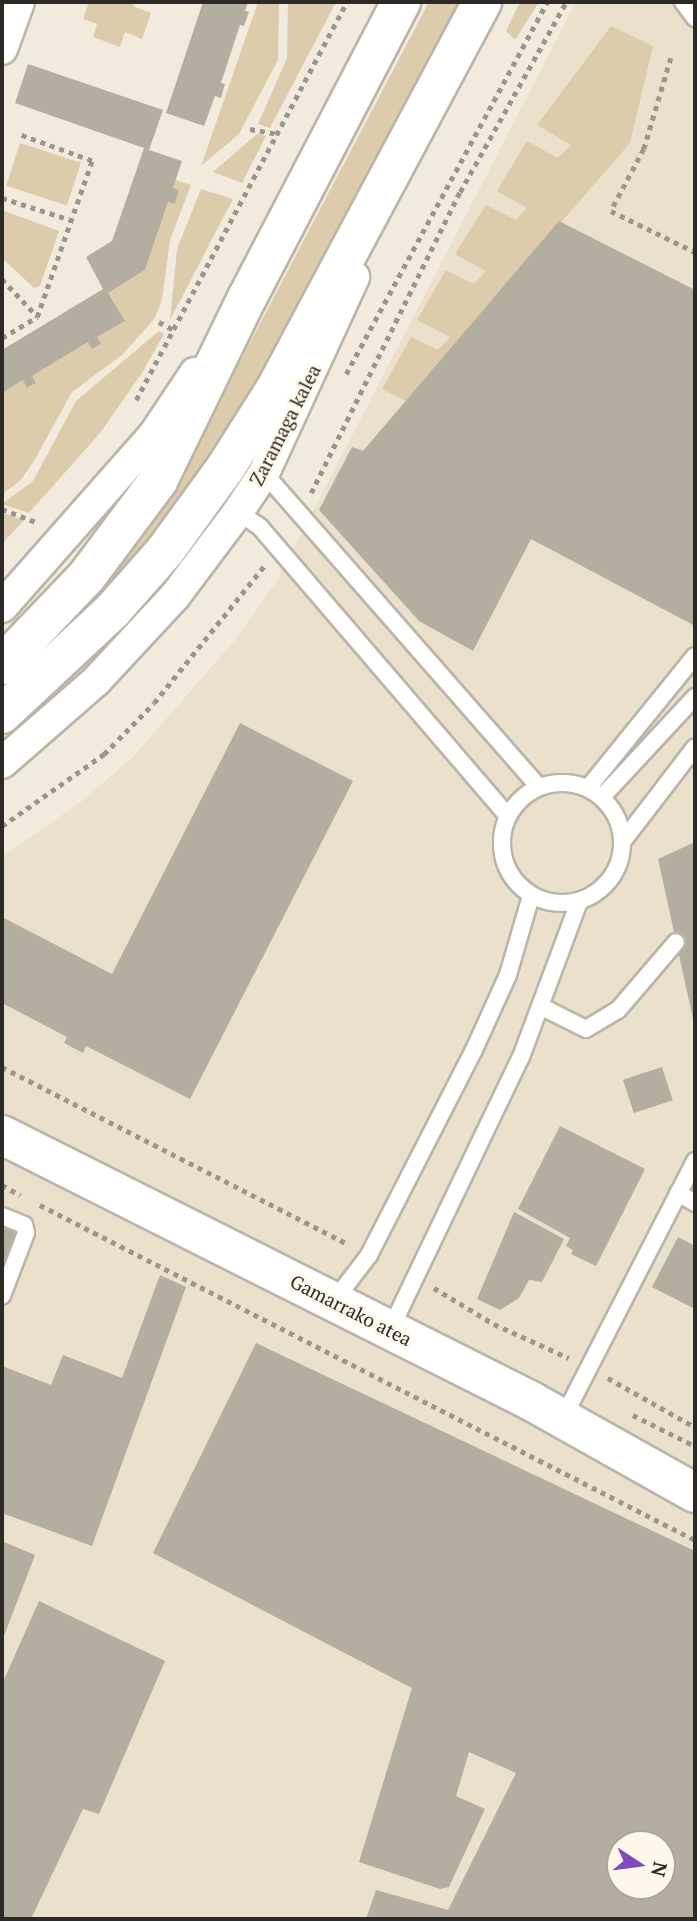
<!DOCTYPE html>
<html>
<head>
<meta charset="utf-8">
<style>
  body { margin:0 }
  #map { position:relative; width:697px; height:1921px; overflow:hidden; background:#f2ebdd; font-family:"PT Serif",serif }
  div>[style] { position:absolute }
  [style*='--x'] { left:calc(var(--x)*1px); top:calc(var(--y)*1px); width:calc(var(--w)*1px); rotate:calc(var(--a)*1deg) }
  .built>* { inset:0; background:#eae0cb }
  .green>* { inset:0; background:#dcccac; transform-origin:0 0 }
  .building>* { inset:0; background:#b4aea1; transform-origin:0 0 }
  .path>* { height:4.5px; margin-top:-2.25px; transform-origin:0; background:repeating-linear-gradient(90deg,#9b958b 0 5px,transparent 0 10px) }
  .roads { filter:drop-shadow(2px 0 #bbb5a8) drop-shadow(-2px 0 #bbb5a8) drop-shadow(0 2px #bbb5a8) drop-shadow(0 -2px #bbb5a8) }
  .lane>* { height:16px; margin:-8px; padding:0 8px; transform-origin:8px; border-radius:8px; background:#fff }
  .lane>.ring { margin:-8px; padding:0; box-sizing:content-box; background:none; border:16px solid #fff; border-radius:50% }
  .street>* { height:30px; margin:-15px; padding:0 15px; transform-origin:15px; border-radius:15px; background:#fff }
  .primary>* { height:38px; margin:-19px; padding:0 19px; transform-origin:19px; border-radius:19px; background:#fff }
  span { translate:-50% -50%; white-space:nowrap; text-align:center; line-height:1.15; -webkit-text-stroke:6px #fff8ea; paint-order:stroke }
  .street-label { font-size:19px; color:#2d2a25 }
  .frame { position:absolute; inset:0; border:4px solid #2d2a25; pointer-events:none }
  .north { position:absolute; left:606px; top:1830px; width:70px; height:70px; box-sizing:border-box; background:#fff8ea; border:2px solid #aba69b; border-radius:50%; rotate:103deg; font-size:19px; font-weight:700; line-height:28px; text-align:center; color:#2d2a25 }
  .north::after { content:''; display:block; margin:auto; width:24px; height:32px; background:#8049c0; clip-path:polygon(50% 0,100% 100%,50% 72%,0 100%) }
</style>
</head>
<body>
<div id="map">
  <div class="built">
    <div style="clip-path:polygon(evenodd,576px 2px,695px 2px,695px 1919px,2px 1919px,2px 857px,82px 801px,133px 757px,235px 640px,277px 581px,576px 2px,620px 1844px,662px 1844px,662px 1886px,620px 1886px,620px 1844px)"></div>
  </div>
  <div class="green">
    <div style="clip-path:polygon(89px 2px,135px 2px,133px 6px,151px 13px,142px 39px,125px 32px,120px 47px,93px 37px,97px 24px,83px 19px)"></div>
    <div style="clip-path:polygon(258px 2px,279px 2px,278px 60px,239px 134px,201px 166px)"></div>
    <div style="clip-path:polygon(288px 2px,336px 2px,270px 128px,258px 124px,287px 58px)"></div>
    <div style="clip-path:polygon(429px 2px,460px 2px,253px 399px,152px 545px,46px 658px,39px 649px,183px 470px)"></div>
    <div style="clip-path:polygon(520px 2px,539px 2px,515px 40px,506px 31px)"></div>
    <div style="clip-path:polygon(611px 26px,653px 46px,630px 143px,406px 401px,382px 389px,411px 337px,438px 350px,450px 337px,417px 320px,446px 270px,474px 284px,486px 271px,455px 254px,486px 205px,516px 220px,527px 208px,497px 191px,527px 141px,558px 158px,571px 145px,537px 125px)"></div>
    <div style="clip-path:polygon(257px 134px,266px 136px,242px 183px,213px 172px)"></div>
    <div style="left:20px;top:143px;width:64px;height:45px;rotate:18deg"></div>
    <div style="clip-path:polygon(176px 180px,191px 185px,170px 240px,162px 300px,155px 318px,122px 355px,72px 392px,34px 461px,19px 482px,2px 494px,2px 393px,23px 380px,28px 388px,36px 383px,32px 376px,88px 342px,100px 344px,97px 337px,124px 321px,108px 293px,145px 270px,168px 202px,175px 204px,179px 190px,173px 188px)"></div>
    <div style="clip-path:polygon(201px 189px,233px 199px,170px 320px,177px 249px)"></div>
    <div style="clip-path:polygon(2px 210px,59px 231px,40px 286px,34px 288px,2px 258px)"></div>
    <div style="clip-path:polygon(159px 331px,164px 334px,142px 373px,100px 433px,29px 513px,2px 504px,33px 481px,76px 401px)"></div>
    <div style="clip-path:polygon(2px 513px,24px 520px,2px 544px)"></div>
  </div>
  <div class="building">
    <div style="clip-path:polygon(203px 2px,248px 2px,245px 11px,249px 12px,244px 26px,240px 25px,221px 83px,225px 84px,221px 98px,215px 96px,204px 126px,166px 113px)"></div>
    <div style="clip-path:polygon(28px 64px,163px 110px,149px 150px,182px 161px,173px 188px,179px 190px,175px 204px,168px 202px,145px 270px,108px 293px,125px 321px,97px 337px,101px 344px,92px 349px,88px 342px,32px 376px,36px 383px,27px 388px,23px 380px,2px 393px,2px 350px,103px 289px,86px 257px,112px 241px,144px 148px,15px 103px)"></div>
    <div style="clip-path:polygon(559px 221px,695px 290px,695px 626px,531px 539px,473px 651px,419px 621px,319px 510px,352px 447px,363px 451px)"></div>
    <div style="clip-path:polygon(240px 723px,353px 781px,190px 1099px,86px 1046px,83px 1053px,64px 1043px,67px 1037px,2px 1003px,2px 917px,112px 974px)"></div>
    <div style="clip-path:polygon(695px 842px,695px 1018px,693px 1019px,658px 859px)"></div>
    <div style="left:662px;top:1067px;width:35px;height:41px;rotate:72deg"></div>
    <div style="clip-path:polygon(560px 1126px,645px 1169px,596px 1266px,571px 1254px,573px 1250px,566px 1246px,570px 1238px,518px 1209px)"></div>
    <div style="clip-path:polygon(514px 1212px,564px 1239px,542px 1282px,529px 1280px,519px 1298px,500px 1310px,477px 1299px)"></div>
    <div style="clip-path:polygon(2px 1227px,16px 1233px,2px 1271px)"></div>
    <div style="clip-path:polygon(678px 1237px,695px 1246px,695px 1309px,652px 1287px)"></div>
    <div style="clip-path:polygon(160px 1275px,186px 1287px,92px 1546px,2px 1513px,2px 1366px,51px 1385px,63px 1355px,122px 1378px)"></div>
    <div style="clip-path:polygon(evenodd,256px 1343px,695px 1551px,695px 1919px,366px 1919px,376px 1890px,448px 1910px,516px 1773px,469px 1752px,456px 1796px,485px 1809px,449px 1887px,440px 1889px,359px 1862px,412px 1688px,153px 1553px,256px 1343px,620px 1844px,662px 1844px,662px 1886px,620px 1886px,620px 1844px)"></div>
    <div style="clip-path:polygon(2px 1541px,35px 1555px,2px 1641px)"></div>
    <div style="clip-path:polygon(39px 1601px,165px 1661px,99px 1814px,83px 1809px,31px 1919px,2px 1919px,2px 1684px)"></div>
  </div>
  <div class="path">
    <div style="--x:671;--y:58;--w:95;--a:106.5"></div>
    <div style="--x:644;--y:149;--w:70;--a:118"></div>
    <div style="--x:611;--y:211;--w:93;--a:26"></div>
    <div style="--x:250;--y:129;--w:28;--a:10"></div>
    <div style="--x:2;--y:198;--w:72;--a:17.7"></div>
    <div style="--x:2;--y:279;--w:51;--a:46.6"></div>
    <div style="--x:159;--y:322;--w:19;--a:28"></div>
    <div style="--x:2;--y:338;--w:41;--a:-31"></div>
    <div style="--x:37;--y:317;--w:165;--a:-70.6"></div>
    <div style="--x:92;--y:161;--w:79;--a:-160"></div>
    <div style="--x:346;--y:374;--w:423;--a:-61.6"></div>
    <div style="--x:136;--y:400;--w:450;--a:-62.1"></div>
    <div style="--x:311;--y:493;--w:336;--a:-63.7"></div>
    <div style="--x:460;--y:192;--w:218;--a:-60.8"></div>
    <div style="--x:2;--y:509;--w:36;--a:21"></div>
    <div style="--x:2;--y:826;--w:125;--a:-35.2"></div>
    <div style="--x:104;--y:754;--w:71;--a:-45.6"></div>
    <div style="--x:154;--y:703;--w:177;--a:-51.2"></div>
    <div style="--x:2;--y:1067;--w:389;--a:27.1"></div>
    <div style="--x:2;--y:1185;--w:21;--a:29"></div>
    <div style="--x:40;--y:1205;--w:736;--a:27.09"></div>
    <div style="--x:434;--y:1288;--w:70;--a:31"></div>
    <div style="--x:494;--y:1324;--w:82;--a:24.4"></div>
    <div style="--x:608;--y:1378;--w:100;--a:29.4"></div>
    <div style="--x:633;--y:1415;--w:69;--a:26.6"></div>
  </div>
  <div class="roads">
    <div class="lane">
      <div style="--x:683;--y:2;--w:20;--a:53"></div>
      <div style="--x:264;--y:473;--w:417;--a:48.8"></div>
      <div style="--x:238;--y:512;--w:27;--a:34"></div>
      <div style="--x:260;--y:527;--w:381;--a:49.4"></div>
      <div class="ring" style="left:502px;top:783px;width:104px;height:104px"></div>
      <div style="--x:588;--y:788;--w:170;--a:-51"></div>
      <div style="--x:602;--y:797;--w:137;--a:-47.1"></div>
      <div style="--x:623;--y:841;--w:118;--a:-52.5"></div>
      <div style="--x:542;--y:1007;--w:49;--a:26.6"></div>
      <div style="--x:586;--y:1029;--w:37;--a:-31"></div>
      <div style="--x:618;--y:1010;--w:89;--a:-49.5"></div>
      <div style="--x:678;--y:1193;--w:20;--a:30"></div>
      <div style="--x:2;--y:1216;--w:24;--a:22"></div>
      <div style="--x:24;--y:1225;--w:8;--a:76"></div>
      <div style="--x:26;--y:1233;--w:67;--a:110.9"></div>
      <div style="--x:334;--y:1301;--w:58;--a:-52.7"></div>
      <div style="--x:369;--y:1255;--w:228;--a:-62.9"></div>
      <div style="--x:473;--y:1052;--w:85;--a:-65.6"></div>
      <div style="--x:508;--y:975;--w:82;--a:-73.8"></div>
      <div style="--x:390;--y:1330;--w:303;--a:-64.4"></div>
      <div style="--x:521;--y:1057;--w:165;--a:-69.5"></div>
      <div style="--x:563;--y:1418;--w:289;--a:-62.8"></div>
    </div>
    <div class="street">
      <div style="--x:2;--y:49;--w:50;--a:-70.1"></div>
      <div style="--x:2;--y:607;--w:228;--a:-48.6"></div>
      <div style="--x:153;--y:436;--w:76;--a:-56.3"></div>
      <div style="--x:2;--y:763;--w:125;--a:-41.1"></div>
      <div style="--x:96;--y:681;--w:116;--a:-47.1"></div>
      <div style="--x:175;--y:596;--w:105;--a:-53.1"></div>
      <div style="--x:238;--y:512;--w:47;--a:-56.3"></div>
      <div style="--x:264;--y:473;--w:216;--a:-65.3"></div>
    </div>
    <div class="primary">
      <div style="--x:2;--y:665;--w:123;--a:-46.3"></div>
      <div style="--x:87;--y:576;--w:119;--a:-53.2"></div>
      <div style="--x:158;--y:481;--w:203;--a:-64.1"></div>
      <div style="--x:247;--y:298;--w:334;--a:-62.5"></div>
      <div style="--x:2;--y:714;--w:152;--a:-43.1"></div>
      <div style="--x:113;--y:610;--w:79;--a:-48.6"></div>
      <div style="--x:165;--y:551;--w:104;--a:-54"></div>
      <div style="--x:226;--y:467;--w:93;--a:-57.7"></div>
      <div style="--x:276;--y:388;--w:438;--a:-61.9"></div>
      <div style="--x:2;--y:1135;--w:594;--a:26.69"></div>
      <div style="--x:533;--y:1402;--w:186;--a:29.3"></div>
    </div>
  </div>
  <div class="street-label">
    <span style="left:285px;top:425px;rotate:-63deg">Zaramaga kalea</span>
    <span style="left:351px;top:1310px;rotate:27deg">Gamarrako atea</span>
  </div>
  <div class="frame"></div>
  <div class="north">N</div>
</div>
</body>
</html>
